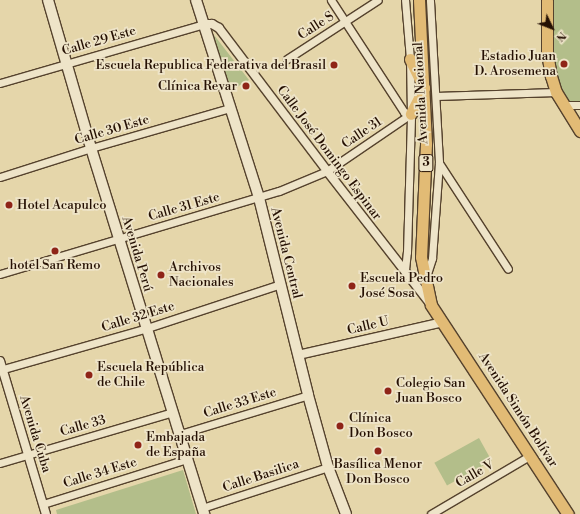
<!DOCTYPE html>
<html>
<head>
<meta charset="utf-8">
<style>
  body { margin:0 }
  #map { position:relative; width:580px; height:514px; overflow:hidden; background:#e5d6aa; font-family:"Libre Bodoni",serif }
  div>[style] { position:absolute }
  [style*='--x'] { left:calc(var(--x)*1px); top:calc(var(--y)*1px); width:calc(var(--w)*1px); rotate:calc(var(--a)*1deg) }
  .green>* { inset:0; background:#b3be8a; transform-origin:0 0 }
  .roads { filter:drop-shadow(1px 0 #55422d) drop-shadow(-1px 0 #55422d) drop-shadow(0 1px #55422d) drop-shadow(0 -1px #55422d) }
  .minor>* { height:7px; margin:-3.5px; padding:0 3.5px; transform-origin:3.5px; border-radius:3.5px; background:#eee4c8 }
  .tertiary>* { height:8px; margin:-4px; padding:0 4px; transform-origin:4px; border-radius:4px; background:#eee4c8 }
  .secondary>* { height:10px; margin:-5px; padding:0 5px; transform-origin:5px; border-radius:5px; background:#eee4c8 }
  .primary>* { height:11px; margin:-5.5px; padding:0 5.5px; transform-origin:5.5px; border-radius:5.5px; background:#e2bb75 }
  .dots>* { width:11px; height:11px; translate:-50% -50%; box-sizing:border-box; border:2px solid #eee4c8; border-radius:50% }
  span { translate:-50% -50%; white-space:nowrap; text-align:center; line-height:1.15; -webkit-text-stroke:3.5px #eee4c8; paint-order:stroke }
  .shield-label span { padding:1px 3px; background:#eee4c8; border:1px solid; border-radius:3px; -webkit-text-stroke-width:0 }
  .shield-label { font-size:12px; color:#251003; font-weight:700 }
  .street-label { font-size:13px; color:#251003 }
  .poi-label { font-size:13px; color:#251003 }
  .right { translate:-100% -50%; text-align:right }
  .left { translate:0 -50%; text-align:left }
  .north { position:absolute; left:532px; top:8px; width:40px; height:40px; -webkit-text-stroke:3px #eee4c8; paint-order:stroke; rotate:133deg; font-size:11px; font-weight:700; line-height:16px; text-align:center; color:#251003 }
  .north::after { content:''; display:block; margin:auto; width:14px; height:18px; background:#251003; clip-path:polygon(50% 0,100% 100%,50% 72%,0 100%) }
</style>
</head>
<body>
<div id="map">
  <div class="green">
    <div style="clip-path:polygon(547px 0,580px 0,580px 105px,564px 105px,556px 92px)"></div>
    <div style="clip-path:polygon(214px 35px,249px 80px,230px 91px,211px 38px)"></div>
    <div style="left:479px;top:438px;width:26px;height:51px;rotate:61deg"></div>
    <div style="clip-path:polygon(183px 470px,196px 514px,57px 514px,56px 510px)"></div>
  </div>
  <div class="roads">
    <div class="minor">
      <div style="--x:331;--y:0;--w:134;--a:56.9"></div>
      <div style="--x:404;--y:112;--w:7;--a:16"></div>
      <div style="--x:287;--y:59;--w:108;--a:-33"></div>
      <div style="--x:0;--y:83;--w:212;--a:-16.1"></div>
      <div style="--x:436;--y:96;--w:120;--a:-1.9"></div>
      <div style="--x:564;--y:105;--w:16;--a:0"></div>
      <div style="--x:439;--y:163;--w:126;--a:56.9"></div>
      <div style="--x:0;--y:177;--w:96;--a:-17.7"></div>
      <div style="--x:91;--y:148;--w:145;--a:-16.1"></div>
      <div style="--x:405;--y:270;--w:18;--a:-84"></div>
      <div style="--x:407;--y:252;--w:138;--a:-88.3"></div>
      <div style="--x:411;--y:114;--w:55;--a:-91"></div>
      <div style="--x:410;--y:59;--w:59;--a:-94.8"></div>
      <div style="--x:0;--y:274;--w:291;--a:-16.6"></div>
      <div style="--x:279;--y:191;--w:52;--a:-22.6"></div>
      <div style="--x:327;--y:171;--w:102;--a:-34.2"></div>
      <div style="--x:426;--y:277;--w:20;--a:-72"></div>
      <div style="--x:432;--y:258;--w:96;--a:-85.8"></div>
      <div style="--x:439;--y:162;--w:162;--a:-93.2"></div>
      <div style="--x:0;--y:370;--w:153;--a:-15.9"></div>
      <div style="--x:147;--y:328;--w:141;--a:-18.2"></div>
      <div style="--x:180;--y:434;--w:134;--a:-16.9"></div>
      <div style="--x:0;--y:463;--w:180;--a:-16.4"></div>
      <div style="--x:43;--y:504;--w:151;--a:-17.4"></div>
      <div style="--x:202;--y:508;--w:133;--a:-18"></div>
      <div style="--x:431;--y:514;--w:116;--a:-30.5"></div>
    </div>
    <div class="tertiary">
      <div style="--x:204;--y:24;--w:8;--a:0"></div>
      <div style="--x:212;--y:24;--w:8;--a:30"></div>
      <div style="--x:219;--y:28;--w:179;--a:52.9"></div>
      <div style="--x:327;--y:171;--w:166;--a:52.1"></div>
      <div style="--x:298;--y:355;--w:149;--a:-12.8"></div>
      <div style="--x:0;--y:361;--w:160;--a:73.3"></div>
    </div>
    <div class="secondary">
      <div style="--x:48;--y:0;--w:154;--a:73.8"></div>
      <div style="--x:91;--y:148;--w:383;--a:72.8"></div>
      <div style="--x:196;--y:0;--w:208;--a:72.3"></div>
      <div style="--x:259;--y:198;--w:203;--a:76"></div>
      <div style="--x:308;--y:395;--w:75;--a:74.5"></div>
      <div style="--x:328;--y:467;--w:50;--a:69"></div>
    </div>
    <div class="primary">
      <div style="--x:419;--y:0;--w:144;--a:87.2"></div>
      <div style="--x:426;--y:144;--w:113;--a:92.5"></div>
      <div style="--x:421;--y:257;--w:49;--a:78.2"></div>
      <div style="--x:431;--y:305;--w:250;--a:56.8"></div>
      <div style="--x:547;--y:0;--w:52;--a:90"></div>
      <div style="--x:547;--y:52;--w:24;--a:81"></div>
      <div style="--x:551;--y:76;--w:17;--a:73"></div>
      <div style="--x:556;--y:92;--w:46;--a:58.4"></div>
      <div style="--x:410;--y:59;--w:32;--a:64"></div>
      <div style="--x:424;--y:88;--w:29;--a:117"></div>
    </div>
  </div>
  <div class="dots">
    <div style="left:564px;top:64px;background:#8f2418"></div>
    <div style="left:334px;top:65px;background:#8f2418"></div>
    <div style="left:246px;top:86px;background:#8f2418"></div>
    <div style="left:9px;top:205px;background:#8f2418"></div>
    <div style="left:55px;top:251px;background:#8f2418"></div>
    <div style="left:161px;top:275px;background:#8f2418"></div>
    <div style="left:352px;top:286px;background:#8f2418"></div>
    <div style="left:89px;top:375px;background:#8f2418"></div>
    <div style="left:388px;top:391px;background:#8f2418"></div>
    <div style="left:340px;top:426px;background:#8f2418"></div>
    <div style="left:138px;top:445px;background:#8f2418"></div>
    <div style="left:378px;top:451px;background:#8f2418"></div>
  </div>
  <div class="shield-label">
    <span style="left:426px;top:163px">3</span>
  </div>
  <div class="street-label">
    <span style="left:316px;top:26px;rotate:-33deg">Calle S</span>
    <span style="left:99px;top:41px;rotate:-16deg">Calle 29 Este</span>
    <span style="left:421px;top:93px;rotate:-93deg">Avenida Nacional</span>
    <span style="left:112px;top:130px;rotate:-16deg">Calle 30 Este</span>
    <span style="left:362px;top:133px;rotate:-34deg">Calle 31</span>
    <span style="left:329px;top:153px;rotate:53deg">Calle José Domingo Espinar</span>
    <span style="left:184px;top:207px;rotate:-16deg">Calle 31 Este</span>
    <span style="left:286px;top:253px;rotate:76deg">Avenida Central</span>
    <span style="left:137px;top:254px;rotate:73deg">Avenida Perú</span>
    <span style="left:138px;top:317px;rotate:-17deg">Calle 32 Este</span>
    <span style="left:368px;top:326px;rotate:-13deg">Calle U</span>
    <span style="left:240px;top:403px;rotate:-17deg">Calle 33 Este</span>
    <span style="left:518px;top:410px;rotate:57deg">Avenida Simón Bolívar</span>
    <span style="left:83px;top:426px;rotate:-16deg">Calle 33</span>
    <span style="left:35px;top:434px;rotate:73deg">Avenida Cuba</span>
    <span style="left:100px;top:473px;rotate:-17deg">Calle 34 Este</span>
    <span style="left:475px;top:474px;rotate:-30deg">Calle V</span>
    <span style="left:261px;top:476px;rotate:-18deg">Calle Basilica</span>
  </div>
  <div class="poi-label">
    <span class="right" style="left:556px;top:64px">Estadio Juan<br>D. Arosemena</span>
    <span class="right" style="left:326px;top:65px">Escuela Republica Federativa del Brasil</span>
    <span class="right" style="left:237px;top:86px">Clínica Revar</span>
    <span class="left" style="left:17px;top:205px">Hotel Acapulco</span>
    <span style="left:55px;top:265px">hotel San Remo</span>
    <span class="left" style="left:169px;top:275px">Archivos<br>Nacionales</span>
    <span class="left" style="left:360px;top:286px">Escuela Pedro<br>José Sosa</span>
    <span class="left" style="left:97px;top:375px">Escuela República<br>de Chile</span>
    <span class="left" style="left:396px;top:391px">Colegio San<br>Juan Bosco</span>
    <span class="left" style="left:349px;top:426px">Clínica<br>Don Bosco</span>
    <span class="left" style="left:146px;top:445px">Embajada<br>de España</span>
    <span style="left:378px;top:472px">Basílica Menor<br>Don Bosco</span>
  </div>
  <div class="north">N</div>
</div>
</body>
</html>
